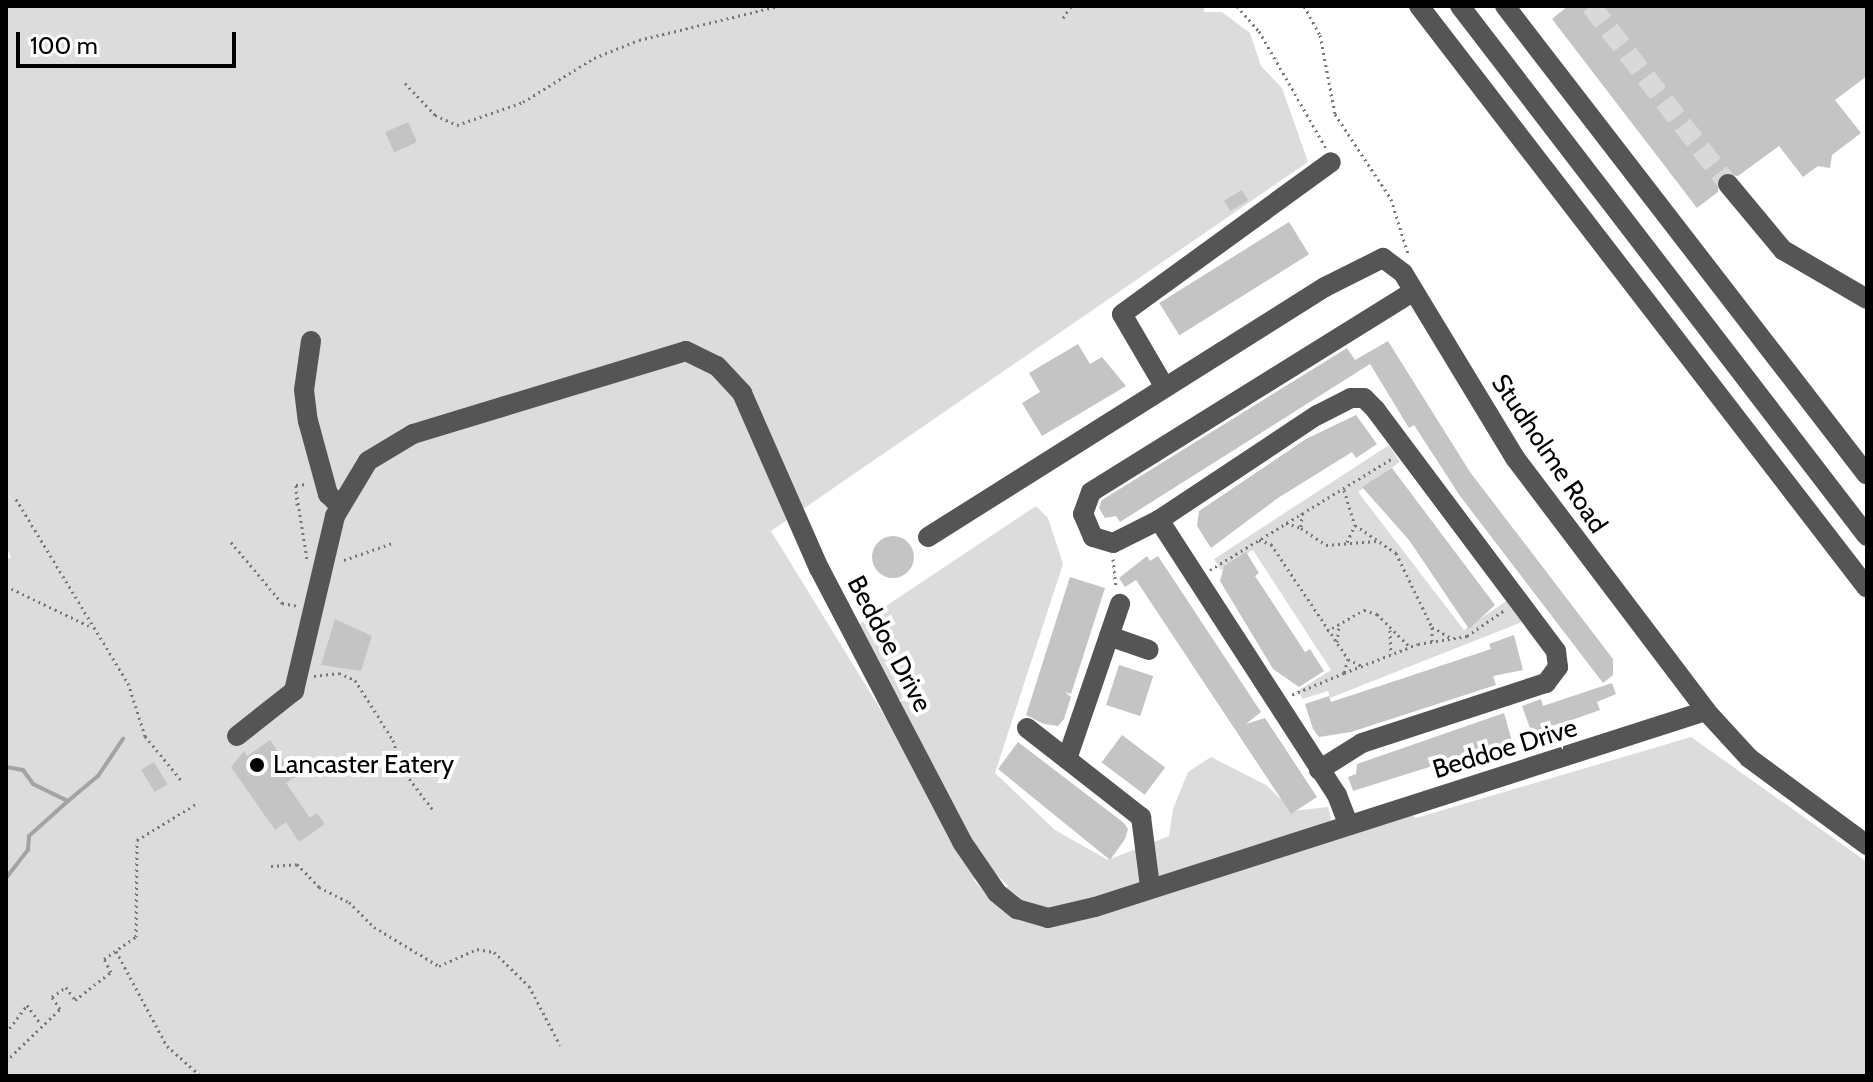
<!DOCTYPE html>
<html>
<head>
<meta charset="utf-8">
<style>
  body { margin:0 }
  #map { position:relative; width:1873px; height:1082px; overflow:hidden; background:#fff; font-family:Cabin,sans-serif }
  div>[style] { position:absolute }
  [style*='--x'] { left:calc(var(--x)*1px); top:calc(var(--y)*1px); width:calc(var(--w)*1px); rotate:calc(var(--a)*1deg) }
  .green>* { inset:0; background:#dcdcdc }
  .stream>* { height:4px; margin:-2px; padding:0 2px; transform-origin:2px; border-radius:2px; background:#a3a3a3 }
  .building>* { inset:0; background:#c4c4c4; transform-origin:0 0 }
  .round { border-radius:50% }
  .minor-tunnel>* { height:20px; margin-top:-10px; transform-origin:0; background:repeating-linear-gradient(90deg,#d9d9d9 0 20px,transparent 0 30px) }
  .path>* { height:3px; margin-top:-1.5px; transform-origin:0; background:repeating-linear-gradient(90deg,#777 0 2px,transparent 0 6px) }
  .minor>* { height:20px; margin:-10px; padding:0 10px; transform-origin:10px; border-radius:10px; background:#555 }
  .dots>* { width:22px; height:22px; translate:-50% -50%; box-sizing:border-box; border:4px solid #fff; border-radius:50% }
  span { translate:-50% -50%; white-space:nowrap; text-align:center; line-height:1.15; -webkit-text-stroke:8px #fff; paint-order:stroke }
  .street-label { font-size:26px; color:#000 }
  .poi-label { font-size:26px; color:#000 }
  .left { translate:0 -50%; text-align:left }
  .frame { position:absolute; inset:0; border:8px solid #000; pointer-events:none }
  .scale { position:absolute; left:16px; top:32px; width:220px; height:36px; box-sizing:border-box; border:4px solid #000; border-top:0; padding-left:10px; font-size:24px; line-height:28px; white-space:nowrap; color:#000; -webkit-text-stroke:6px #fff; paint-order:stroke }
</style>
</head>
<body>
<div id="map">
  <div class="green">
    <div style="clip-path:polygon(evenodd,6px 6px,1204px 6px,1204px 12px,1222px 12px,1250px 33px,1261px 66px,1282px 88px,1308px 162px,771px 531px,884px 715px,903px 710px,859px 624px,1036px 506px,1048px 518px,1063px 564px,995px 773px,1055px 830px,1108px 860px,1169px 836px,1173px 809px,1188px 772px,1211px 757px,1266px 785px,1293px 811px,1328px 807px,1335px 835px,1410px 814px,1416px 818px,1691px 737px,1867px 862px,1867px 1076px,6px 1076px,6px 560px,11px 557px,6px 547px,6px 6px,988px 866px,1008px 886px,993px 903px,974px 880px,988px 866px)"></div>
    <div style="clip-path:polygon(1389px 445px,1400px 462px,1358px 492px,1464px 630px,1506px 601px,1522px 622px,1330px 698px,1328px 691px,1302px 699px,1299px 690px,1331px 670px,1253px 550px,1221px 570px,1214px 559px)"></div>
  </div>
  <div class="stream">
    <div style="--x:6;--y:767;--w:17;--a:10"></div>
    <div style="--x:23;--y:770;--w:17;--a:54"></div>
    <div style="--x:33;--y:784;--w:39;--a:26"></div>
    <div style="--x:68;--y:801;--w:39;--a:-40"></div>
    <div style="--x:98;--y:776;--w:45;--a:-56"></div>
    <div style="--x:6;--y:878;--w:36;--a:-52"></div>
    <div style="--x:28;--y:850;--w:14;--a:-86"></div>
    <div style="--x:29;--y:836;--w:52;--a:-41.9"></div>
  </div>
  <div class="building">
    <div style="clip-path:polygon(1568px 6px,1867px 6px,1867px 76px,1835px 100px,1861px 133px,1832px 155px,1830px 168px,1818px 166px,1803px 177px,1779px 146px,1738px 176px,1720px 174px,1718px 192px,1697px 208px,1552px 19px)"></div>
    <div style="left:408px;top:122px;width:22px;height:25px;rotate:66deg"></div>
    <div style="left:1242px;top:190px;width:12px;height:21px;rotate:59deg"></div>
    <div style="left:1289px;top:222px;width:38px;height:153px;rotate:58deg"></div>
    <div style="clip-path:polygon(1388px 341px,1470px 472px,1613px 659px,1613px 675px,1603px 683px,1460px 496px,1414px 425px,1409px 428px,1370px 364px,1120px 522px,1116px 516px,1105px 518px,1099px 508px,1102px 500px,1347px 348px,1355px 360px)"></div>
    <div style="clip-path:polygon(1078px 344px,1090px 364px,1102px 357px,1126px 386px,1042px 436px,1022px 403px,1040px 392px,1029px 373px)"></div>
    <div style="clip-path:polygon(1356px 415px,1377px 444px,1356px 458px,1352px 452px,1278px 498px,1211px 548px,1197px 526px,1199px 511px,1306px 439px)"></div>
    <div style="clip-path:polygon(1392px 468px,1495px 605px,1469px 629px,1409px 540px,1362px 487px)"></div>
    <div class="round" style="left:872px;top:536px;width:42px;height:42px"></div>
    <div style="clip-path:polygon(1246px 552px,1259px 573px,1255px 576px,1305px 652px,1310px 649px,1324px 671px,1299px 687px,1273px 669px,1220px 581px,1224px 566px)"></div>
    <div style="clip-path:polygon(1147px 556px,1150px 561px,1158px 556px,1261px 712px,1246px 724px,1265px 718px,1317px 797px,1291px 814px,1136px 580px,1125px 587px,1119px 578px)"></div>
    <div style="clip-path:polygon(1070px 577px,1105px 588px,1071px 694px,1065px 692px,1071px 697px,1064px 719px,1058px 726px,1044px 724px,1026px 715px)"></div>
    <div style="clip-path:polygon(335px 619px,372px 636px,361px 671px,321px 665px)"></div>
    <div style="clip-path:polygon(1514px 635px,1523px 670px,1493px 676px,1496px 685px,1351px 732px,1319px 737px,1313px 729px,1305px 704px,1329px 696px,1331px 702px,1410px 676px,1491px 649px,1489px 644px)"></div>
    <div style="left:1119px;top:665px;width:36px;height:42px;rotate:18deg"></div>
    <div style="clip-path:polygon(1612px 683px,1616px 694px,1597px 702px,1600px 710px,1532px 734px,1522px 706px,1541px 699px,1543px 706px)"></div>
    <div style="clip-path:polygon(1504px 713px,1512px 741px,1353px 791px,1348px 777px,1356px 774px,1357px 764px)"></div>
    <div style="left:1122px;top:735px;width:54px;height:34px;rotate:37deg"></div>
    <div style="clip-path:polygon(270px 740px,295px 777px,286px 783px,310px 818px,317px 813px,325px 824px,299px 842px,286px 822px,275px 830px,231px 767px,244px 751px,247px 756px)"></div>
    <div style="clip-path:polygon(1018px 742px,1124px 823px,1128px 829px,1125px 839px,1110px 860px,998px 769px)"></div>
    <div style="left:154px;top:762px;width:26px;height:15px;rotate:59deg"></div>
  </div>
  <div class="minor-tunnel">
    <div style="--x:1591;--y:6;--w:225;--a:52.4"></div>
  </div>
  <div class="path">
    <div style="--x:1237;--y:6;--w:33;--a:49"></div>
    <div style="--x:1259;--y:31;--w:135;--a:60.2"></div>
    <div style="--x:1304;--y:6;--w:33;--a:61"></div>
    <div style="--x:1320;--y:35;--w:80;--a:79.2"></div>
    <div style="--x:1335;--y:114;--w:102;--a:56.6"></div>
    <div style="--x:1391;--y:199;--w:58;--a:72.8"></div>
    <div style="--x:1063;--y:18;--w:14;--a:-56"></div>
    <div style="--x:405;--y:83;--w:44;--a:46.8"></div>
    <div style="--x:435;--y:115;--w:24;--a:24"></div>
    <div style="--x:457;--y:125;--w:70;--a:-19.2"></div>
    <div style="--x:523;--y:102;--w:84;--a:-31.8"></div>
    <div style="--x:594;--y:58;--w:48;--a:-21.8"></div>
    <div style="--x:639;--y:40;--w:143;--a:-13.7"></div>
    <div style="--x:1344;--y:490;--w:37;--a:73"></div>
    <div style="--x:1355;--y:525;--w:50;--a:34.3"></div>
    <div style="--x:1396;--y:553;--w:82;--a:64.1"></div>
    <div style="--x:1432;--y:627;--w:22;--a:30"></div>
    <div style="--x:297;--y:497;--w:63;--a:80.8"></div>
    <div style="--x:16;--y:499;--w:215;--a:58.7"></div>
    <div style="--x:128;--y:683;--w:56;--a:72.2"></div>
    <div style="--x:145;--y:736;--w:57;--a:50.7"></div>
    <div style="--x:297;--y:505;--w:20;--a:-93"></div>
    <div style="--x:296;--y:485;--w:12;--a:-5"></div>
    <div style="--x:1302;--y:513;--w:15;--a:94"></div>
    <div style="--x:1301;--y:528;--w:30;--a:34"></div>
    <div style="--x:1326;--y:545;--w:50;--a:-4.6"></div>
    <div style="--x:1286;--y:523;--w:16;--a:18"></div>
    <div style="--x:1259;--y:540;--w:13;--a:18"></div>
    <div style="--x:1271;--y:544;--w:138;--a:56.2"></div>
    <div style="--x:1348;--y:659;--w:15;--a:106"></div>
    <div style="--x:1344;--y:673;--w:57;--a:157.5"></div>
    <div style="--x:231;--y:542;--w:80;--a:50.1"></div>
    <div style="--x:282;--y:603;--w:16;--a:11"></div>
    <div style="--x:1347;--y:542;--w:19;--a:-65"></div>
    <div style="--x:1113;--y:559;--w:28;--a:84"></div>
    <div style="--x:344;--y:560;--w:54;--a:-19.4"></div>
    <div style="--x:1210;--y:570;--w:212;--a:-31.5"></div>
    <div style="--x:6;--y:586;--w:92;--a:25.7"></div>
    <div style="--x:1432;--y:627;--w:14;--a:90"></div>
    <div style="--x:1390;--y:630;--w:24;--a:88"></div>
    <div style="--x:1327;--y:631;--w:43;--a:-29.6"></div>
    <div style="--x:1364;--y:610;--w:14;--a:17"></div>
    <div style="--x:1377;--y:614;--w:47;--a:45"></div>
    <div style="--x:1337;--y:642;--w:16;--a:-83"></div>
    <div style="--x:1348;--y:659;--w:16;--a:27"></div>
    <div style="--x:1344;--y:673;--w:79;--a:-21.4"></div>
    <div style="--x:1418;--y:644;--w:50;--a:-9.3"></div>
    <div style="--x:1467;--y:636;--w:47;--a:-34.7"></div>
    <div style="--x:314;--y:676;--w:25;--a:-7"></div>
    <div style="--x:339;--y:673;--w:17;--a:24"></div>
    <div style="--x:355;--y:680;--w:71;--a:57.7"></div>
    <div style="--x:393;--y:740;--w:30;--a:73"></div>
    <div style="--x:402;--y:769;--w:51;--a:52.9"></div>
    <div style="--x:271;--y:866;--w:26;--a:-4"></div>
    <div style="--x:297;--y:864;--w:32;--a:46"></div>
    <div style="--x:319;--y:887;--w:34;--a:27"></div>
    <div style="--x:349;--y:902;--w:35;--a:45"></div>
    <div style="--x:374;--y:927;--w:76;--a:31"></div>
    <div style="--x:439;--y:966;--w:42;--a:-24.1"></div>
    <div style="--x:477;--y:949;--w:17;--a:10"></div>
    <div style="--x:494;--y:952;--w:49;--a:44.2"></div>
    <div style="--x:529;--y:986;--w:67;--a:62.3"></div>
    <div style="--x:116;--y:951;--w:108;--a:61.8"></div>
    <div style="--x:167;--y:1046;--w:45;--a:41.4"></div>
    <div style="--x:6;--y:1033;--w:35;--a:-53"></div>
    <div style="--x:27;--y:1005;--w:22;--a:54"></div>
    <div style="--x:6;--y:1061;--w:75;--a:-43.9"></div>
    <div style="--x:60;--y:1009;--w:14;--a:-124"></div>
    <div style="--x:52;--y:997;--w:17;--a:-36"></div>
    <div style="--x:66;--y:987;--w:16;--a:55"></div>
    <div style="--x:75;--y:1000;--w:46;--a:-37.9"></div>
    <div style="--x:111;--y:972;--w:15;--a:-118"></div>
    <div style="--x:104;--y:959;--w:39;--a:-35"></div>
    <div style="--x:136;--y:937;--w:97;--a:-89.4"></div>
    <div style="--x:137;--y:840;--w:69;--a:-31.4"></div>
  </div>
  <div class="minor">
    <div style="--x:1419;--y:6;--w:734;--a:52.41"></div>
    <div style="--x:1460;--y:6;--w:668;--a:52.48"></div>
    <div style="--x:1505;--y:6;--w:592;--a:52.34"></div>
    <div style="--x:1728;--y:184;--w:86;--a:50.2"></div>
    <div style="--x:1783;--y:250;--w:97;--a:30.3"></div>
    <div style="--x:311;--y:341;--w:49;--a:98.1"></div>
    <div style="--x:304;--y:390;--w:31;--a:83"></div>
    <div style="--x:308;--y:421;--w:76;--a:74.7"></div>
    <div style="--x:328;--y:494;--w:17;--a:45"></div>
    <div style="--x:1164;--y:386;--w:83;--a:-120.3"></div>
    <div style="--x:1122;--y:314;--w:258;--a:-36"></div>
    <div style="--x:1159;--y:520;--w:328;--a:57.1"></div>
    <div style="--x:1337;--y:795;--w:31;--a:69"></div>
    <div style="--x:928;--y:537;--w:469;--a:-32.2"></div>
    <div style="--x:1325;--y:287;--w:65;--a:-26.6"></div>
    <div style="--x:1383;--y:258;--w:25;--a:37"></div>
    <div style="--x:1403;--y:273;--w:216;--a:58.8"></div>
    <div style="--x:1515;--y:458;--w:317;--a:52.9"></div>
    <div style="--x:1706;--y:711;--w:64;--a:47.5"></div>
    <div style="--x:1749;--y:758;--w:147;--a:36.4"></div>
    <div style="--x:1109;--y:636;--w:42;--a:19.3"></div>
    <div style="--x:1027;--y:728;--w:145;--a:38"></div>
    <div style="--x:1141;--y:817;--w:70;--a:82.6"></div>
    <div style="--x:237;--y:736;--w:73;--a:-38.3"></div>
    <div style="--x:294;--y:691;--w:180;--a:-76.8"></div>
    <div style="--x:335;--y:516;--w:64;--a:-59"></div>
    <div style="--x:368;--y:461;--w:52;--a:-31"></div>
    <div style="--x:413;--y:434;--w:285;--a:-16.9"></div>
    <div style="--x:686;--y:351;--w:34;--a:26"></div>
    <div style="--x:717;--y:366;--w:37;--a:47"></div>
    <div style="--x:742;--y:393;--w:191;--a:66.3"></div>
    <div style="--x:819;--y:568;--w:309;--a:62.4"></div>
    <div style="--x:962;--y:842;--w:62;--a:55.5"></div>
    <div style="--x:997;--y:893;--w:26;--a:39"></div>
    <div style="--x:1017;--y:909;--w:32;--a:16"></div>
    <div style="--x:1048;--y:918;--w:48;--a:-13.2"></div>
    <div style="--x:1095;--y:907;--w:642;--a:-17.79"></div>
    <div style="--x:1067;--y:759;--w:164;--a:-71.1"></div>
    <div style="--x:1319;--y:770;--w:51;--a:-32.1"></div>
    <div style="--x:1362;--y:743;--w:194;--a:-18.1"></div>
    <div style="--x:1546;--y:683;--w:20;--a:-53"></div>
    <div style="--x:1558;--y:667;--w:16;--a:-97"></div>
    <div style="--x:1556;--y:651;--w:301;--a:-126.8"></div>
    <div style="--x:1376;--y:410;--w:17;--a:-135"></div>
    <div style="--x:1364;--y:398;--w:13;--a:180"></div>
    <div style="--x:1351;--y:398;--w:38;--a:153"></div>
    <div style="--x:1317;--y:415;--w:190;--a:146.4"></div>
    <div style="--x:1159;--y:520;--w:51;--a:153.4"></div>
    <div style="--x:1113;--y:543;--w:21;--a:-163"></div>
    <div style="--x:1093;--y:537;--w:25;--a:-113"></div>
    <div style="--x:1083;--y:514;--w:23;--a:-70"></div>
    <div style="--x:1091;--y:492;--w:380;--a:-31.9"></div>
  </div>
  <div class="dots">
    <div style="left:257px;top:765px;background:#000"></div>
  </div>
  <div class="street-label">
    <span style="left:1549px;top:454px;rotate:56deg">Studholme Road</span>
    <span style="left:889px;top:644px;rotate:62deg">Beddoe Drive</span>
    <span style="left:1505px;top:749px;rotate:-17deg">Beddoe Drive</span>
  </div>
  <div class="poi-label">
    <span class="left" style="left:273px;top:765px">Lancaster Eatery</span>
  </div>
  <div class="frame"></div>
  <div class="scale">100 m</div>
</div>
</body>
</html>
